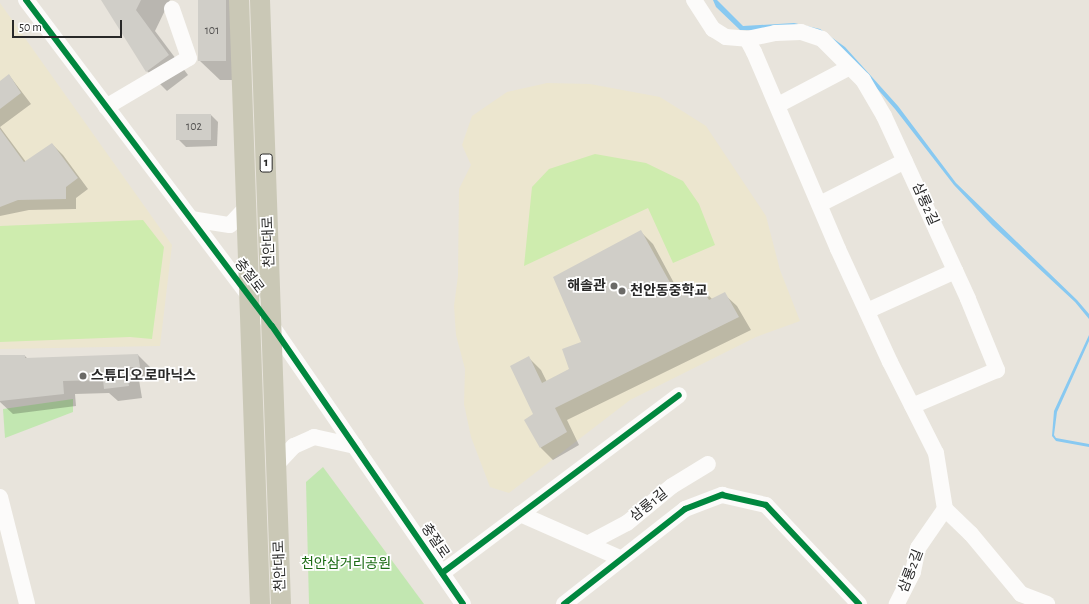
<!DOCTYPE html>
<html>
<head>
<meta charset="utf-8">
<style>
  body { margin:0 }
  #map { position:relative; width:1089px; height:604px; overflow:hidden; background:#e8e4dc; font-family:"Alegreya Sans","Noto Sans KR",sans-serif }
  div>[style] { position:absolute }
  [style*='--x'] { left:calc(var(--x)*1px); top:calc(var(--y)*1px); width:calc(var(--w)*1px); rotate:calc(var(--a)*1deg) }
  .education>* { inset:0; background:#ece6cf }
  .green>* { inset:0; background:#c2e7b1 }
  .pitch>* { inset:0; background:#ceecae }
  .water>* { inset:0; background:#88c9f1 }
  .shadow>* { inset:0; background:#0003 }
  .building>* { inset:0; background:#d0cec8; transform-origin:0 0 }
  .minor>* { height:16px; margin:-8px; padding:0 8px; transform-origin:8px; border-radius:8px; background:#fcfbfa }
  .major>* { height:20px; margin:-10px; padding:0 10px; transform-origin:10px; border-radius:10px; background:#cac8b6 }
  .cycleway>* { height:6px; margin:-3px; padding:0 3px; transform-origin:3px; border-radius:3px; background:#00873e }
  .dots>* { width:11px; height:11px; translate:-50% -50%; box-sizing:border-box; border:2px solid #fff; border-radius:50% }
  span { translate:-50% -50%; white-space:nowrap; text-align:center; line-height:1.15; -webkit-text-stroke:3.5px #fff; paint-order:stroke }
  .number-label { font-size:12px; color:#535251 }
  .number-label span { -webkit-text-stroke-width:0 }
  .shield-label span { padding:1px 3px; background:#fff; border:1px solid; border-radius:3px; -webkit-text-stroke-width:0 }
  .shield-label { font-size:13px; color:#282828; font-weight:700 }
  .street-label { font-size:14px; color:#282828 }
  .poi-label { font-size:14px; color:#282828; font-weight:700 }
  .right { translate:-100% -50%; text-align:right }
  .left { translate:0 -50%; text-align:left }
  .park-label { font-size:14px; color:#1a6b12 }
  .scale { position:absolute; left:12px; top:20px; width:110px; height:18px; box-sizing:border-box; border:2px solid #282828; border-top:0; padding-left:5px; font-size:12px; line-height:14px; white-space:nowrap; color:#282828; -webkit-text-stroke:3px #fff; paint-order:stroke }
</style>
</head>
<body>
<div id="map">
  <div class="education">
    <div style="clip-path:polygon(0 3px,172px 245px,160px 346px,0 349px)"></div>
    <div style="clip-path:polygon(547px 83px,590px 84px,660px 97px,706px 126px,766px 216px,780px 270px,800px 321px,756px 337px,630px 400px,509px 493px,490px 487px,471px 437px,464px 404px,465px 369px,456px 335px,454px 306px,458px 276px,459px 189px,471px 165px,462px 145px,472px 116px,507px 92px)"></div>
  </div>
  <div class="green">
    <div style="clip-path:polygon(73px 399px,73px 412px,5px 438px,3px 409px)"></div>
    <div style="clip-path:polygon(323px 467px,424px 604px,309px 604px,306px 482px)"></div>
  </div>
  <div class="pitch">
    <div style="clip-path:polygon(595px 154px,646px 163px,683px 181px,699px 204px,715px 245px,673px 263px,648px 208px,524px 266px,532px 187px,549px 169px)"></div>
    <div style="clip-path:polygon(143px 220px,164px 247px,152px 339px,130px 337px,0 342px,0 226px)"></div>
  </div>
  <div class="water">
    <div style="clip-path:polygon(713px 0,717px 0,743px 26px,794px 23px,820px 29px,845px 47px,898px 106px,956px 183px,1077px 300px,1089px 314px,1089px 319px,1075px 302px,992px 225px,954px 185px,895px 109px,843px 50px,818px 32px,740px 30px,716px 7px)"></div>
    <div style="clip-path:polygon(1089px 335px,1089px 341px,1057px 412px,1054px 435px,1056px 438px,1089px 444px,1089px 447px,1056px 441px,1052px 436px,1054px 411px)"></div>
  </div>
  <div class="shadow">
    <div style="clip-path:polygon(107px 0,170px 0,155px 31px,188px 75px,167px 91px,147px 71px,105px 4px)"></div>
    <div style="clip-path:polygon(199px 0,245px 0,246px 80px,220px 80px,200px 61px)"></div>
    <div style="clip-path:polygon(9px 75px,31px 104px,0 127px,26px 162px,52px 144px,63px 155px,88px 189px,76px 198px,76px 209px,29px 210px,0 216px,0 82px)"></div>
    <div style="clip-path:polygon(211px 115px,218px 122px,217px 146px,186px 147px,179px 140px)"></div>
    <div style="clip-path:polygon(641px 232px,653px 244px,681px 296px,699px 285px,712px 299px,724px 294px,737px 306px,751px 330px,567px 420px,579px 445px,553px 460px,541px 448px,529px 358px,541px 370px,547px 382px,570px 369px)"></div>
    <div style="clip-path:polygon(138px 355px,151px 368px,152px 379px,139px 380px,142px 398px,118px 401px,109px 393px,75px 394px,76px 406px,13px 414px,0 402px,0 356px,25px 356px,28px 359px)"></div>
  </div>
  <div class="building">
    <div style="clip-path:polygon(101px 0,141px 0,136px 10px,169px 55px,146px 72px)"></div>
    <div style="left:198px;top:0;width:28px;height:61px"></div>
    <div style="clip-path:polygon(9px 74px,21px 93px,0 109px,0 81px)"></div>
    <div style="left:176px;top:114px;width:35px;height:26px"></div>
    <div style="clip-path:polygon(0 129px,24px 162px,52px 143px,78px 178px,66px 187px,66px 199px,18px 200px,0 207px)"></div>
    <div style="clip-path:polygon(641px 230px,678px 297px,699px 284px,709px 300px,725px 292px,739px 317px,555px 408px,567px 432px,540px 448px,524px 420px,533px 414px,510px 366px,529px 356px,542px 383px,569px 369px,562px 349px,581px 342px,553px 277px)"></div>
    <div style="clip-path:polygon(138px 354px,140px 367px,126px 367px,129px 386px,104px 389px,103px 380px,63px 381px,64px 394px,0 401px,0 355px,25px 355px,25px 358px)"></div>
  </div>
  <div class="minor">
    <div style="--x:26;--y:0;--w:408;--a:53"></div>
    <div style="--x:272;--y:326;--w:337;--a:55.5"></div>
    <div style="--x:694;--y:0;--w:35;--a:57"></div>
    <div style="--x:713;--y:29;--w:15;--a:32"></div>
    <div style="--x:726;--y:37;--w:21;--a:5"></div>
    <div style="--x:747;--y:39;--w:15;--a:62"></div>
    <div style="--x:754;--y:52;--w:214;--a:66.9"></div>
    <div style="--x:838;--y:249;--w:124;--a:65.3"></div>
    <div style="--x:890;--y:362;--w:102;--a:63.2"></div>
    <div style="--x:936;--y:453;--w:57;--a:80.9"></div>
    <div style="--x:945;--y:509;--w:47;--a:124.7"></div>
    <div style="--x:918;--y:548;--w:25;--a:102"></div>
    <div style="--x:913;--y:572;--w:36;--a:117"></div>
    <div style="--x:747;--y:39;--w:29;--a:-12"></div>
    <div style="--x:775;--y:33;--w:26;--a:-2"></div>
    <div style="--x:801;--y:32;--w:22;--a:18"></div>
    <div style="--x:822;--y:39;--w:58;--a:45"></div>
    <div style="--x:863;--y:80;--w:42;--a:59.7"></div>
    <div style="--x:884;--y:116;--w:201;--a:65.3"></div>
    <div style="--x:968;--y:299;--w:77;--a:67.8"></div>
    <div style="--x:997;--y:370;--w:92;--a:157"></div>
    <div style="--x:778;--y:105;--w:81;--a:-27.8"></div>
    <div style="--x:106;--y:107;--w:96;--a:-30.6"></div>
    <div style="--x:189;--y:58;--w:52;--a:-109.1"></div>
    <div style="--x:820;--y:204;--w:95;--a:-26.8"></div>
    <div style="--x:191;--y:219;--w:39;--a:9"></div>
    <div style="--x:230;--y:225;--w:25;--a:-47"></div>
    <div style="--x:867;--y:311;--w:97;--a:-24.4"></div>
    <div style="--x:277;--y:464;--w:25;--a:-47"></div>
    <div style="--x:294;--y:446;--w:22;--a:-24"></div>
    <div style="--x:314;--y:437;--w:42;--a:12.4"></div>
    <div style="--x:0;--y:497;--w:110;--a:75.8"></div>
    <div style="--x:945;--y:509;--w:36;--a:44"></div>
    <div style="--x:971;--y:534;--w:78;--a:50.2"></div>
    <div style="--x:1021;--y:594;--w:28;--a:21"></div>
    <div style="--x:520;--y:514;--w:111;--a:23.8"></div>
    <div style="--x:589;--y:543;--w:43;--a:-27.8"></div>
    <div style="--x:627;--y:523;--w:58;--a:-39.4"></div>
    <div style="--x:672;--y:486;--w:42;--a:-31.4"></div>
    <div style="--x:442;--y:573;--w:296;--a:-36.9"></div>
    <div style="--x:564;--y:604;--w:154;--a:-38.1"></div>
    <div style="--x:685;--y:509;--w:40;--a:-21"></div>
    <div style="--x:722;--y:495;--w:45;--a:12.8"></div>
    <div style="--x:766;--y:505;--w:136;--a:46.8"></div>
  </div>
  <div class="major">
    <div style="--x:239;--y:0;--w:604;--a:88.01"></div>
    <div style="--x:260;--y:0;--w:604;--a:88.01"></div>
  </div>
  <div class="cycleway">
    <div style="--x:26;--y:0;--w:408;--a:53"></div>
    <div style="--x:272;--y:326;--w:337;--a:55.5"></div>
    <div style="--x:442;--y:573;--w:296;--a:-36.9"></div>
    <div style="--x:564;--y:604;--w:154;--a:-38.1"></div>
    <div style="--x:685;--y:509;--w:40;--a:-21"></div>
    <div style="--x:722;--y:495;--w:45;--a:12.8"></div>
    <div style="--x:766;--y:505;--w:136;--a:46.8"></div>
  </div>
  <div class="dots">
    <div style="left:614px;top:286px;background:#6b6a67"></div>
    <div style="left:622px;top:291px;background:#6b6a67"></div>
    <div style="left:83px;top:376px;background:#6b6a67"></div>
  </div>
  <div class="number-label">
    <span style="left:212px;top:31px">101</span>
    <span style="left:194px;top:127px">102</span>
  </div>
  <div class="shield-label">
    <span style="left:266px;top:163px">1</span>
  </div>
  <div class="street-label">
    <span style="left:925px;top:204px;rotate:66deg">삼룡2길</span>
    <span style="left:269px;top:242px;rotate:-92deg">천안대로</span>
    <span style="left:249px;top:276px;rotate:53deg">충절로</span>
    <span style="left:649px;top:505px;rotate:-39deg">삼룡1길</span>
    <span style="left:435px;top:541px;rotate:56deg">충절로</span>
    <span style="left:280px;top:566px;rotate:-92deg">천안대로</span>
    <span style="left:911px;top:571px;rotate:-69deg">삼룡2길</span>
  </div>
  <div class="poi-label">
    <span class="right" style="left:606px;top:286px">해솔관</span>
    <span class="left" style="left:630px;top:291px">천안동중학교</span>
    <span class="left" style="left:91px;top:376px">스튜디오 로마닉스</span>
  </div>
  <div class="park-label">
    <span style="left:346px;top:564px">천안삼거리공원</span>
  </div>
  <div class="scale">50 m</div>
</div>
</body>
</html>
